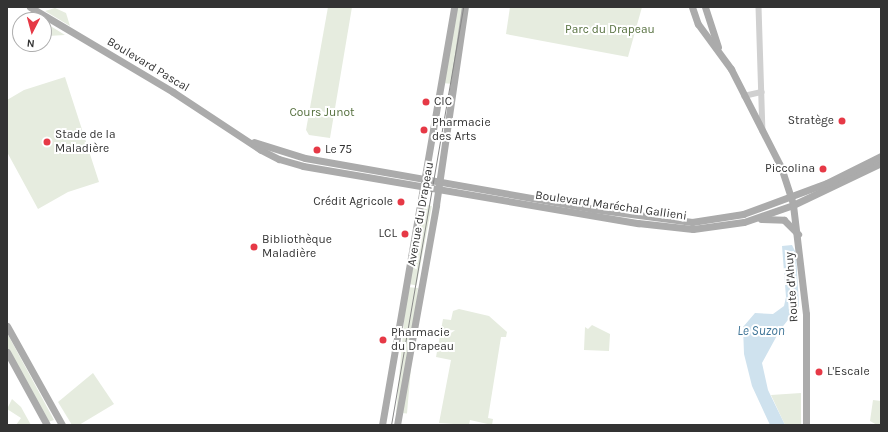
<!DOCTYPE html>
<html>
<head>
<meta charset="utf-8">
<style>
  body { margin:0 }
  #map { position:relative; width:888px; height:432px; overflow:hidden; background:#fff; font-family:Karla,sans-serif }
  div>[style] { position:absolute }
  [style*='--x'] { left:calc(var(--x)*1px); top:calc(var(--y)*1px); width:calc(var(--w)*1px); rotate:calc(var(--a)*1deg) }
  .green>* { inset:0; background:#e6ecdf; transform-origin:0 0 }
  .water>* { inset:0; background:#cfe2ee }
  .minor>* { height:5.5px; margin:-2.75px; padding:0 2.75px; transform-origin:2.75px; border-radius:2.75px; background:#d0d0d0 }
  .major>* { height:7px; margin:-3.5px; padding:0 3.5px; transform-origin:3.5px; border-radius:3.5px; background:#ababab }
  .tram>* { height:1px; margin:-0.5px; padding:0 0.5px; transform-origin:0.5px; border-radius:0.5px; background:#888 }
  .dots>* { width:11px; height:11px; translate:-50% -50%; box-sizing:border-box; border:2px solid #fff; border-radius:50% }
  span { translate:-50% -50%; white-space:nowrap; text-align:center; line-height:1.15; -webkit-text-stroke:4px #fff; paint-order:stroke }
  .park-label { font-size:12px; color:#56703f }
  .street-label { font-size:12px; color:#333 }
  .poi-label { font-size:12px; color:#333 }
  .left { translate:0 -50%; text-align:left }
  .right { translate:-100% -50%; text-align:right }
  .water-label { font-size:13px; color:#3f7597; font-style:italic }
  .frame { position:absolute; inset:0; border:8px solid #333; pointer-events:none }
  .north { position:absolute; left:12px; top:12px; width:40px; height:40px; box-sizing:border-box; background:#fff; border:1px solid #adadad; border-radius:50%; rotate:186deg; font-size:11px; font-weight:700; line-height:16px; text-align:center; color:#333 }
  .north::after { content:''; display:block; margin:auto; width:14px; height:18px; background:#e63946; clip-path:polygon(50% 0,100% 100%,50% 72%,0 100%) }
</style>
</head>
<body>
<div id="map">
  <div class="green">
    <div style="clip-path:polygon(328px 7px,352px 7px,330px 138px,309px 135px,306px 130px)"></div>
    <div style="clip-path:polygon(456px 7px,463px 7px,452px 84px,443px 83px)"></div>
    <div style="clip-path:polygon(510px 7px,642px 7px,628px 57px,506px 34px)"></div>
    <div style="clip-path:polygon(55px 8px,66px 13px,70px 26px,45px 11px)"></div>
    <div style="clip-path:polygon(44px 22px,65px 35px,48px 36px,44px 33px)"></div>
    <div style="clip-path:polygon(65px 77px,99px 182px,68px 192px,38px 209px,7px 152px,7px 100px,24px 90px)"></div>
    <div style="left:422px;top:204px;width:10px;height:81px;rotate:11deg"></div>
    <div style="left:407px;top:287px;width:11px;height:126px;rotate:5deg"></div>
    <div style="clip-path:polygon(459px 309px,489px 316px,507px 332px,506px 337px,501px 337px,488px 418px,493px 419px,492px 425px,470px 420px,469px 425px,439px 423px,451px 360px,436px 357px,443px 319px,451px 320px,453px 311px)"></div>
    <div style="clip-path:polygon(592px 325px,610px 334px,609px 351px,584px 350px,585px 327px,588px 329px)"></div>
    <div style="clip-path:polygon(7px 333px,33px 381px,54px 420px,48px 422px,34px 397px,7px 347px)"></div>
    <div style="clip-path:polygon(93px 373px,114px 404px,79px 425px,72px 425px,58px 402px)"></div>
    <div style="clip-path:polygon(801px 393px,801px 425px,785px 425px,771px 395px)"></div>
    <div style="clip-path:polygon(12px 399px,21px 407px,31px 425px,16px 425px,21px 418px,7px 409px)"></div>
    <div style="clip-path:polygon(873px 400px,881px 401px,881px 424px,877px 425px,870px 421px)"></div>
  </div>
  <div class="water">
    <div style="clip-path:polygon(792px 245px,796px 253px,799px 306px,780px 330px,762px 363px,768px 390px,785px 425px,770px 425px,752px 386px,744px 354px,743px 327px,755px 313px,773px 314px,784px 306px,786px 297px,782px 246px)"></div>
  </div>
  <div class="minor">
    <div style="--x:759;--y:7;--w:124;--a:88.2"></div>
    <div style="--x:744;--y:96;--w:18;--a:-13"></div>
  </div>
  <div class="major">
    <div style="--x:30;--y:7;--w:166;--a:30.7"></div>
    <div style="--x:173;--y:92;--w:105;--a:33.4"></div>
    <div style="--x:261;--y:150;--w:20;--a:27"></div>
    <div style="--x:279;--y:159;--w:25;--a:16"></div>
    <div style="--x:303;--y:166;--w:340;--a:9.7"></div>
    <div style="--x:638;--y:223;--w:55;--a:6.2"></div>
    <div style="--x:693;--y:229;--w:51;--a:-7.8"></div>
    <div style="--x:744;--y:222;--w:52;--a:-19.1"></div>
    <div style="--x:793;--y:205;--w:98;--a:-25.5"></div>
    <div style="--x:692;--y:7;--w:18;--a:71"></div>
    <div style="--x:698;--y:24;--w:56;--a:53.7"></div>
    <div style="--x:731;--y:69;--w:110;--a:63"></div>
    <div style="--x:781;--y:167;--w:40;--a:72"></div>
    <div style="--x:793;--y:205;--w:110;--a:83.2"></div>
    <div style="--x:806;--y:314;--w:111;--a:90"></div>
    <div style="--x:705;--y:7;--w:42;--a:72"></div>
    <div style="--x:254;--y:142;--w:53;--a:17.4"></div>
    <div style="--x:305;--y:158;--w:292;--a:10"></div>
    <div style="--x:593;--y:209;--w:100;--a:7.5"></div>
    <div style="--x:692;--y:222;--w:52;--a:-8.9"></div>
    <div style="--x:743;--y:214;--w:90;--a:-20.3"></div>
    <div style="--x:827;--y:183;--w:60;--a:-26.6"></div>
    <div style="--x:761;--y:219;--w:23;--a:2"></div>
    <div style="--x:784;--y:220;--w:20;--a:45"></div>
    <div style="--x:7;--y:326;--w:113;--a:60.9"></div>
    <div style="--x:7;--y:352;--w:83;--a:61.3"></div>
    <div style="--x:382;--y:425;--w:424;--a:-80.2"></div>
    <div style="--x:397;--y:425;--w:223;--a:-79.9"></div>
    <div style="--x:436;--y:205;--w:200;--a:-81.7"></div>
  </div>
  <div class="tram">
    <div style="--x:391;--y:425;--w:424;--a:-80.2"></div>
  </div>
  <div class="dots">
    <div style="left:426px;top:102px;background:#e63946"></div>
    <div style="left:842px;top:121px;background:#e63946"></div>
    <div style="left:424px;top:130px;background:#e63946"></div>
    <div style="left:47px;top:142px;background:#e63946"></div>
    <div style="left:317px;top:150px;background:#e63946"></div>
    <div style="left:823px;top:169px;background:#e63946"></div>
    <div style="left:401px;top:202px;background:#e63946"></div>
    <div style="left:405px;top:234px;background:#e63946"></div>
    <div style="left:254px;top:247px;background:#e63946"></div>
    <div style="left:383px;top:340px;background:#e63946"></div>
    <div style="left:819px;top:372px;background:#e63946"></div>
  </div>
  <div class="park-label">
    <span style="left:610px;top:30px">Parc du Drapeau</span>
    <span style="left:322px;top:113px">Cours Junot</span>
  </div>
  <div class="street-label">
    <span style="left:148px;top:65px;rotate:31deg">Boulevard Pascal</span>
    <span style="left:611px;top:206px;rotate:8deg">Boulevard Maréchal Gallieni</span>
    <span style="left:421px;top:214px;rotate:-80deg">Avenue du Drapeau</span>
    <span style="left:792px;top:287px;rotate:-94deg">Route d'Ahuy</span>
  </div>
  <div class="poi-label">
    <span class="left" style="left:434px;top:102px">CIC</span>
    <span class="right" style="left:834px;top:121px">Stratège</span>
    <span class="left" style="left:432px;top:130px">Pharmacie<br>des Arts</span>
    <span class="left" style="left:55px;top:142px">Stade de la<br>Maladière</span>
    <span class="left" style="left:325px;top:150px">Le 75</span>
    <span class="right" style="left:815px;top:169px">Piccolina</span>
    <span class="right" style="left:393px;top:202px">Crédit Agricole</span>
    <span class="right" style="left:397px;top:234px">LCL</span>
    <span class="left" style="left:262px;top:247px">Bibliothèque<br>Maladière</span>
    <span class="left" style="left:391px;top:340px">Pharmacie<br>du Drapeau</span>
    <span class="left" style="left:827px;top:372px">L'Escale</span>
  </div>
  <div class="water-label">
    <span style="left:761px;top:331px">Le Suzon</span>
  </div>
  <div class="frame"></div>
  <div class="north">N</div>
</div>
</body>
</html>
